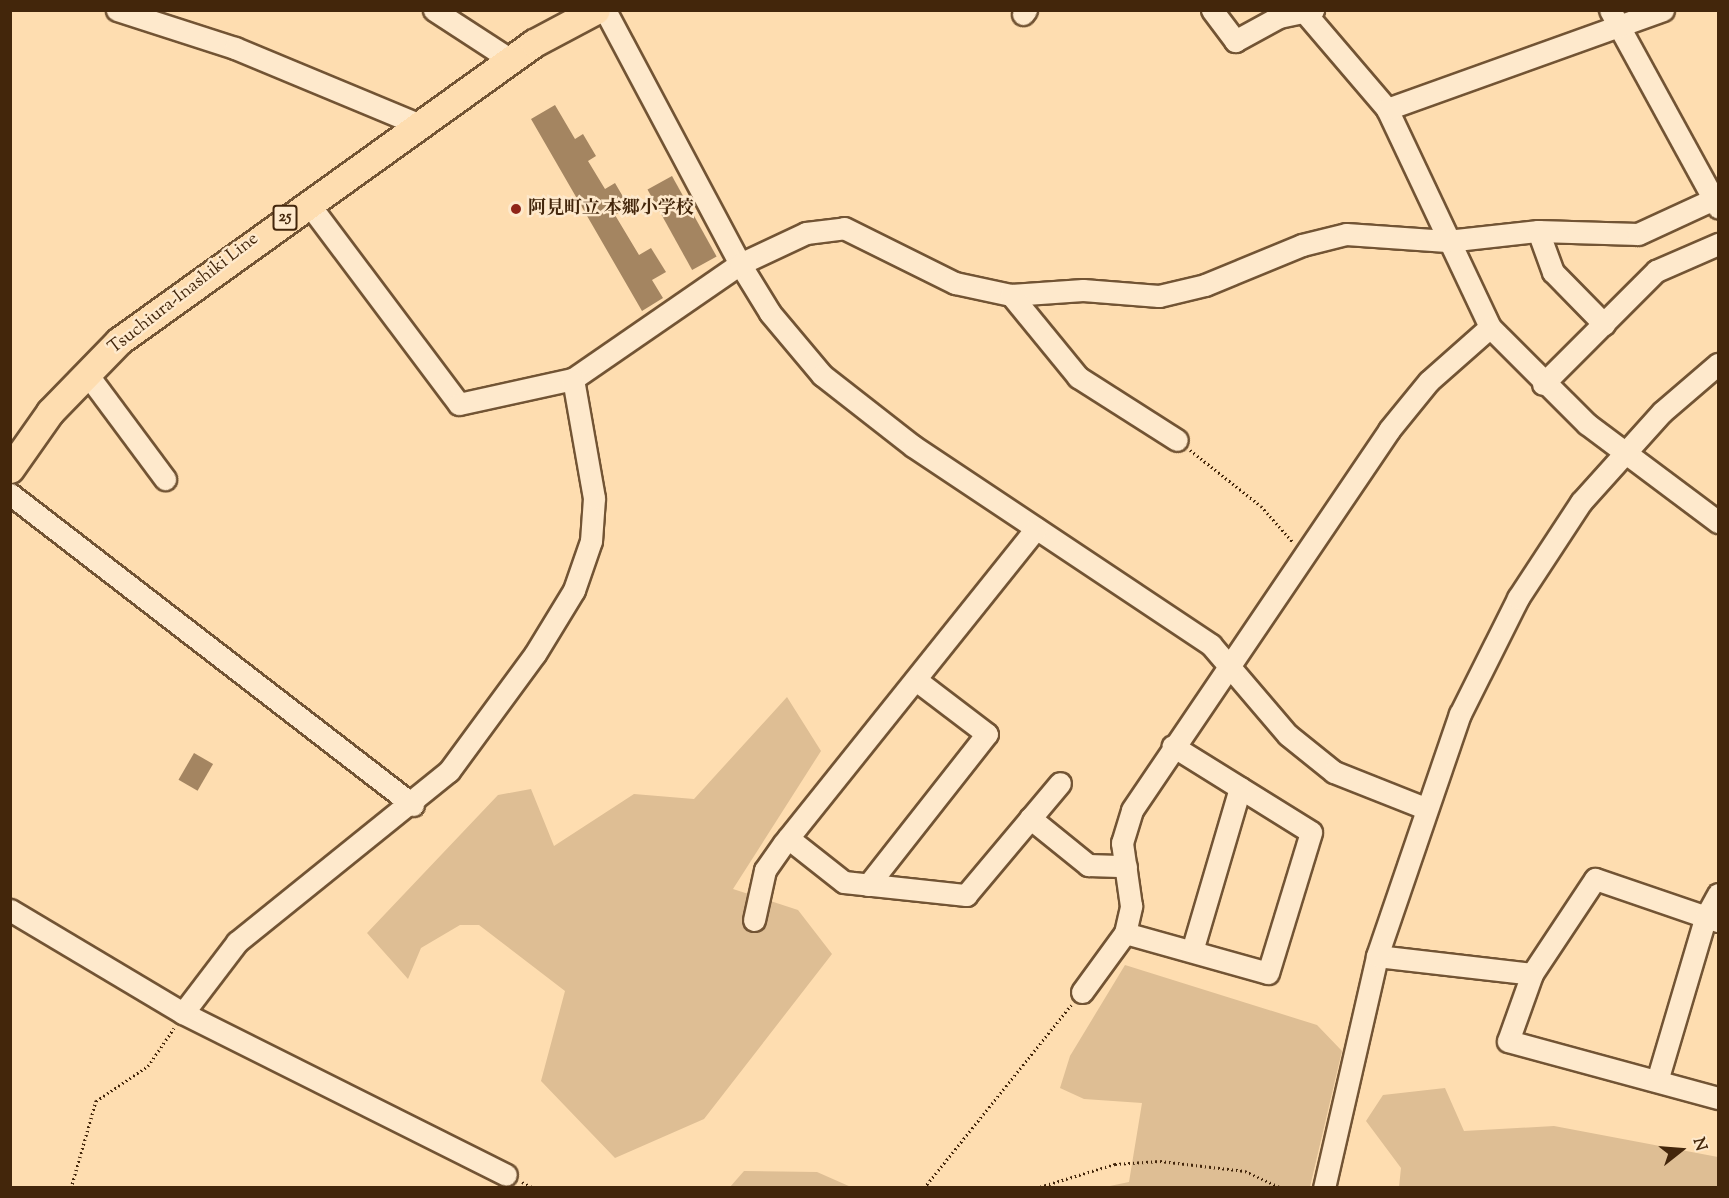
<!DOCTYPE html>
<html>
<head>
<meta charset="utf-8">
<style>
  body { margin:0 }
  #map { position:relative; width:1729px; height:1198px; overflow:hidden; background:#feddb0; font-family:"Sorts Mill Goudy","Noto Serif JP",serif }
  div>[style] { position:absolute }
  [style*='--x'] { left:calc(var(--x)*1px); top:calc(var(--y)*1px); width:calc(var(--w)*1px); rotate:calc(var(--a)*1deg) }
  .green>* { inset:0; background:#debe94 }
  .building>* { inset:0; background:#a48561; transform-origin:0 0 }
  .path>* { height:3px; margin-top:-1.5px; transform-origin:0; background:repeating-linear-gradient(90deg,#43260b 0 1.5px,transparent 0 4.5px) }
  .roads { filter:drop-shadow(2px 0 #725434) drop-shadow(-2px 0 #725434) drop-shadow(0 2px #725434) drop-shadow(0 -2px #725434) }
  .minor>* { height:21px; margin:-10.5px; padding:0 10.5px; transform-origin:10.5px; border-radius:10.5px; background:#fee9cc }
  .major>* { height:27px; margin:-13.5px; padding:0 13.5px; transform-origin:13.5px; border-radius:13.5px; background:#feddb0 }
  .dots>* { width:16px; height:16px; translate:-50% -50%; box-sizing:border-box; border:3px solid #fee9cc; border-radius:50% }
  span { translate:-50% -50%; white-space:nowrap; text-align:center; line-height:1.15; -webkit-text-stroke:5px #fee9cc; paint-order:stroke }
  .shield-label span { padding:2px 4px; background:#fee9cc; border:2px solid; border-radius:4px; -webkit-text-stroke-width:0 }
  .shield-label { font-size:16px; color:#43260b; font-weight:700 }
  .poi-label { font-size:18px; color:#43260b; font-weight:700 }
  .left { translate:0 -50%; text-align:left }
  .street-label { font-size:18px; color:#43260b }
  .frame { position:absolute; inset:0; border:12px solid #43260b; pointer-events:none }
  .north { position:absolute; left:1651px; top:1120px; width:60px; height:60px; -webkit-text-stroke:4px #fee9cc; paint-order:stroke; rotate:73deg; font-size:16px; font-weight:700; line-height:24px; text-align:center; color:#43260b }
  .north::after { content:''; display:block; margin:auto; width:21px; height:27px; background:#43260b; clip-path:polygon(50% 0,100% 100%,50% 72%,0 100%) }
</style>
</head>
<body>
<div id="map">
  <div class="green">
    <div style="clip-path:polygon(787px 697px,821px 751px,733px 889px,798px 910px,832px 954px,704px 1119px,615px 1158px,541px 1081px,565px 991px,479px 925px,460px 925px,421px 948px,408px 979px,367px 933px,498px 795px,531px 789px,554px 846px,634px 794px,694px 799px)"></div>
    <div style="clip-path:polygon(1125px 965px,1317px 1025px,1342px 1051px,1310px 1187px,1105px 1187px,1129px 1182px,1142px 1103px,1084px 1099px,1060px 1088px,1070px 1056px)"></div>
    <div style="clip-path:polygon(1445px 1088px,1464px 1131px,1554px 1126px,1718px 1157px,1718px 1187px,1399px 1187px,1401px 1168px,1366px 1121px,1383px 1095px)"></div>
    <div style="clip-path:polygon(744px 1171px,817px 1172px,851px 1187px,730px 1187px)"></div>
  </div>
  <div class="building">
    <div style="clip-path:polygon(555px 105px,575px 139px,583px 134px,596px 156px,588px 161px,605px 189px,615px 183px,629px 207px,615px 215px,639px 255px,651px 248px,666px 272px,652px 280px,663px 298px,642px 311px,531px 119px)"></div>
    <div style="left:672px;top:176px;width:92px;height:28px;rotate:61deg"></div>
    <div style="left:194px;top:753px;width:22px;height:31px;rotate:30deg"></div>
  </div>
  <div class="path">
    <div style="--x:1190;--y:450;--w:90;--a:38.3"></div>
    <div style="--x:1261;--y:506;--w:47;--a:48.5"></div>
    <div style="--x:522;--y:1182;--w:13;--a:27"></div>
    <div style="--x:71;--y:1188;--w:91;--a:-74"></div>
    <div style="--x:96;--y:1101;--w:63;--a:-33.9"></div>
    <div style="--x:148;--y:1066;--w:46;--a:-55.6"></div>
    <div style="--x:924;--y:1188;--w:235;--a:-51.2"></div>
    <div style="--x:1036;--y:1188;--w:83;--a:-16.9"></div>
    <div style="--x:1115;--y:1164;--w:45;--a:-3.8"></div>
    <div style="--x:1160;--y:1161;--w:86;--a:6.7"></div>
    <div style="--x:1245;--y:1171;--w:40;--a:25"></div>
  </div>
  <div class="roads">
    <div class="minor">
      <div style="--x:117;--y:10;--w:124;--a:17.9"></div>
      <div style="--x:235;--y:48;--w:203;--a:22.6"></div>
      <div style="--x:434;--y:10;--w:92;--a:33"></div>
      <div style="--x:605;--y:10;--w:288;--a:62"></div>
      <div style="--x:740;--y:264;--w:57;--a:58.5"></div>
      <div style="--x:770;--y:313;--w:81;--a:50"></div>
      <div style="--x:822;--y:375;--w:115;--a:38"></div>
      <div style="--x:913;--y:446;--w:358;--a:33.7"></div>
      <div style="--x:1211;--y:645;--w:118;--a:49.5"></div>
      <div style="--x:1288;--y:735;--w:59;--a:38.8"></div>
      <div style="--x:1334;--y:772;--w:98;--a:21.6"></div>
      <div style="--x:1212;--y:10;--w:39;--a:53"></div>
      <div style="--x:1235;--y:41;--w:50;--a:-28.6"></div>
      <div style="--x:1279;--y:17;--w:35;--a:-12"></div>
      <div style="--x:1610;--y:10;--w:225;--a:61.3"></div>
      <div style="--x:1023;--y:14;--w:5;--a:-53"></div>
      <div style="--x:1306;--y:14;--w:125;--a:49.5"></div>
      <div style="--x:1387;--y:109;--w:241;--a:64.7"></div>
      <div style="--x:1490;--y:327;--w:137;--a:45"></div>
      <div style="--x:1587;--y:424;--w:164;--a:36.8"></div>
      <div style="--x:1387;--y:109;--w:293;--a:-19.7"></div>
      <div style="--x:308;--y:203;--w:251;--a:53.1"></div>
      <div style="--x:459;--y:404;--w:117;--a:-12.4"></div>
      <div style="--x:573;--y:379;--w:203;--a:-34.6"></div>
      <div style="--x:740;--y:264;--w:73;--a:-25.2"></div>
      <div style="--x:806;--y:233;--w:38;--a:-7"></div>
      <div style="--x:844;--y:228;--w:124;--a:26.4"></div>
      <div style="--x:955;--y:283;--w:57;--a:12.1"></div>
      <div style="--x:1011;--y:295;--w:72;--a:-4"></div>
      <div style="--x:1083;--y:290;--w:76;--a:4.5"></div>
      <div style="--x:1159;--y:296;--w:47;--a:-13.4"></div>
      <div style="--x:1205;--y:285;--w:105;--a:-22.4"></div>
      <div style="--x:1302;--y:245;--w:45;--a:-14"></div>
      <div style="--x:1346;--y:234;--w:101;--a:4"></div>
      <div style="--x:1447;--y:241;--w:92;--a:-6.3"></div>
      <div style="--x:1538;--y:231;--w:100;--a:1.7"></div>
      <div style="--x:1638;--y:234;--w:88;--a:-24.8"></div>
      <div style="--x:1538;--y:231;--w:44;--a:69.9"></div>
      <div style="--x:1553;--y:272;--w:73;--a:45.6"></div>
      <div style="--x:1011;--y:295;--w:106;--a:50.7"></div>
      <div style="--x:1078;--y:377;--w:117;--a:32.5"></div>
      <div style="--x:87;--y:374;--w:131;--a:53.4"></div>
      <div style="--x:1543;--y:384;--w:160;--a:-45"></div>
      <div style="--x:1656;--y:271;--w:68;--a:-23.5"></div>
      <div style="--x:10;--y:494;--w:509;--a:37.66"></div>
      <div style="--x:1030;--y:818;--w:75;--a:39"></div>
      <div style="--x:1088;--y:865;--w:38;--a:2"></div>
      <div style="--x:788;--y:838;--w:71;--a:38.2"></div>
      <div style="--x:844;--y:882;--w:123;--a:6.1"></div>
      <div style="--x:966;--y:895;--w:146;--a:-50"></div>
      <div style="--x:868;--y:885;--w:192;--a:-51.8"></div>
      <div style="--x:987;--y:734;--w:89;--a:-142.7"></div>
      <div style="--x:10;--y:910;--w:201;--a:30.8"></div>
      <div style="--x:183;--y:1013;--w:361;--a:26.6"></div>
      <div style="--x:754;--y:920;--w:51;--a:-77.6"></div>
      <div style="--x:765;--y:870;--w:33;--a:-55"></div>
      <div style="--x:784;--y:843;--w:403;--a:-51.3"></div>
      <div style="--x:1718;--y:921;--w:130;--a:-161.1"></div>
      <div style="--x:1595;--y:879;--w:114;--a:123.6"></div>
      <div style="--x:1532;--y:974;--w:71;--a:109.7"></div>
      <div style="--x:1508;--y:1041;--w:218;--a:15.2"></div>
      <div style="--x:1125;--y:933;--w:148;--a:15.6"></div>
      <div style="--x:1268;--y:973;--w:147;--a:-73"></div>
      <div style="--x:1311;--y:832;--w:163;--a:-148.1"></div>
      <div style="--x:1192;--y:951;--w:170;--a:-73.6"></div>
      <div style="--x:1377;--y:956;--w:156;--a:6.6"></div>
      <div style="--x:1082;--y:992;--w:73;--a:-53.9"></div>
      <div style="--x:1125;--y:933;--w:28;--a:-77"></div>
      <div style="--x:1131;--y:906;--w:64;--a:-98.1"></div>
      <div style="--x:1122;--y:843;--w:34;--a:-73"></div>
      <div style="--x:1132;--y:810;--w:459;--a:-55.9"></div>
      <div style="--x:1389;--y:430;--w:63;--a:-50.8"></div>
      <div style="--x:1429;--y:381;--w:81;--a:-41.5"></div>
      <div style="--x:183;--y:1013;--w:89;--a:-52.7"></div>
      <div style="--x:237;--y:942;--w:272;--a:-38.9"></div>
      <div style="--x:449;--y:771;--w:145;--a:-53.7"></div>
      <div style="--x:535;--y:654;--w:75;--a:-58.6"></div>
      <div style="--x:574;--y:590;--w:52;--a:-70.9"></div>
      <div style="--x:591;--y:541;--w:43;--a:-86"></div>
      <div style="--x:594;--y:498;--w:121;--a:-100"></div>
      <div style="--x:1657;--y:1081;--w:172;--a:-73.5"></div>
      <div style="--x:1706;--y:916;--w:25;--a:-61"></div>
      <div style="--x:1324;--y:1188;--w:238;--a:-77.1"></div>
      <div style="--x:1377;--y:956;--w:256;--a:-71.1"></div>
      <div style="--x:1460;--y:714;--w:130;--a:-63.4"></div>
      <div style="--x:1518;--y:598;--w:115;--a:-56.7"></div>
      <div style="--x:1581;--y:502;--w:121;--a:-48"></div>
      <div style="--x:1662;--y:412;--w:74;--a:-40.6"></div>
    </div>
    <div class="major">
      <div style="--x:10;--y:469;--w:70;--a:-54.9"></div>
      <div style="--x:50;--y:412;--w:99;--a:-45.8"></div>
      <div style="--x:119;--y:341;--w:511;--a:-35.68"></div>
      <div style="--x:534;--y:43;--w:70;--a:-28"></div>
    </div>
  </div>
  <div class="dots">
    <div style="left:516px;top:209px;background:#8f2418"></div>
  </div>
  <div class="shield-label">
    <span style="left:285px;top:218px">25</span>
  </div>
  <div class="poi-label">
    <span class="left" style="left:528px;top:209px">阿見町立 本郷小学校</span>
  </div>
  <div class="street-label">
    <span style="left:184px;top:294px;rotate:-38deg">Tsuchiura-Inashiki Line</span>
  </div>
  <div class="frame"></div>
  <div class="north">N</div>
</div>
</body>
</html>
